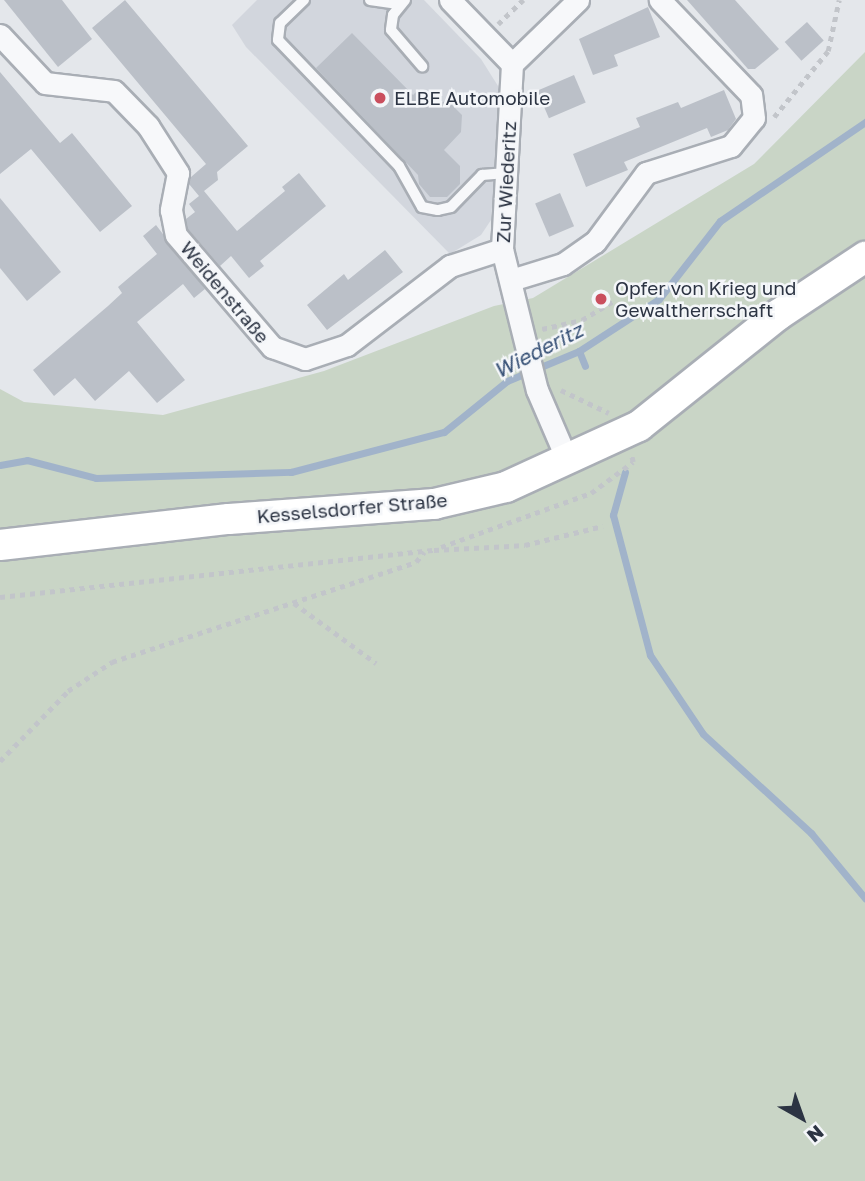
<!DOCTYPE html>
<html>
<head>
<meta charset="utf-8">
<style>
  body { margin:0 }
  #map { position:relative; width:865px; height:1181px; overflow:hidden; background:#e4e7eb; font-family:"Golos Text",sans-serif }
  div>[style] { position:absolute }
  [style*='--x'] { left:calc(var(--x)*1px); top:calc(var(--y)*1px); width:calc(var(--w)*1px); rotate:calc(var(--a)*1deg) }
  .built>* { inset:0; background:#d2d6dd }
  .green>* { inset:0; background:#c9d5c6 }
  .stream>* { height:7px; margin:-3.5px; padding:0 3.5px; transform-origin:3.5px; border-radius:3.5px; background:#a1b3ca }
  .building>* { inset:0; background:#bbc0c8; transform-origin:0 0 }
  .path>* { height:4.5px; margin-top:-2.25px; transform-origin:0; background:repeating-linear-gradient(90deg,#c2c5ca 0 5px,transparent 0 10px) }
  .roads { filter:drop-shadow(2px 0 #a9aeb5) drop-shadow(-2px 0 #a9aeb5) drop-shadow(0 2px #a9aeb5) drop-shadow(0 -2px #a9aeb5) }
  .lane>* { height:10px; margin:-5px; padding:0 5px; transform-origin:5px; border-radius:5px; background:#f7f8fa }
  .street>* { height:21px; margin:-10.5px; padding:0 10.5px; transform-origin:10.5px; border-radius:10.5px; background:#f7f8fa }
  .secondary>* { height:30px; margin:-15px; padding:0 15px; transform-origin:15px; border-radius:15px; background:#fff }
  .dots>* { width:19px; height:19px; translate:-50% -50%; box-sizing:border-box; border:4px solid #f4f6f9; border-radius:50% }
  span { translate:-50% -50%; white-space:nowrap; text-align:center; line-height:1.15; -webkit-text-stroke:5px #f4f6f9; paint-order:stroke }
  .poi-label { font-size:19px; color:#2c3443 }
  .left { translate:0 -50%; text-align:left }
  .street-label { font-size:19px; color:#2c3443 }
  .water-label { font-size:21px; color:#375176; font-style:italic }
  .north { position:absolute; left:767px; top:1083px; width:70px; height:70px; -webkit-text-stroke:5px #f4f6f9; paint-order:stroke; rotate:140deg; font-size:19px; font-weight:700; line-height:28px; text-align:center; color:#2c3443 }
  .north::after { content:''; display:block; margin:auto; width:24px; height:32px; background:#2c3443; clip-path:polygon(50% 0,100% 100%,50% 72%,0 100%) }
</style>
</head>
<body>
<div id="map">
  <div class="built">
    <div style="clip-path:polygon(257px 0,424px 0,481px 59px,498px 86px,500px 102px,491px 220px,481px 235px,450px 254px,246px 47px,232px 25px)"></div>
  </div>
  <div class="green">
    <div style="clip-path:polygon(865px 52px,865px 1181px,0 1181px,0 389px,24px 402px,163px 415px,324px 371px,494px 306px,533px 298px,754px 164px)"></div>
  </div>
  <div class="stream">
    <div style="--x:579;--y:351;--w:16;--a:68"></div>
    <div style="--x:0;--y:465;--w:27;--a:-10"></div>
    <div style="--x:27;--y:460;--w:71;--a:14.6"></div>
    <div style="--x:96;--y:478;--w:195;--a:-1.8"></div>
    <div style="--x:291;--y:472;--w:158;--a:-14.7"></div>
    <div style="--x:444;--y:432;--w:81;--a:-39"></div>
    <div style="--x:507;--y:381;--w:78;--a:-22.6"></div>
    <div style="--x:579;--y:351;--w:95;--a:-33"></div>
    <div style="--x:659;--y:299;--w:99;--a:-52"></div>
    <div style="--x:720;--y:221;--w:176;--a:-34.3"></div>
    <div style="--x:625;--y:472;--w:45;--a:105.6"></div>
    <div style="--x:613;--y:515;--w:145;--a:75.2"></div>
    <div style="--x:650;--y:655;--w:95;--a:56.1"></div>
    <div style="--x:703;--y:734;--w:147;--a:42.5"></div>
    <div style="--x:811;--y:833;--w:85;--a:50.3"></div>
  </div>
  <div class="building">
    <div style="clip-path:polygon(4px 0,62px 0,92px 39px,58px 67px)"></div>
    <div style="clip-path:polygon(125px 0,248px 146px,217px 172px,218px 180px,204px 191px,237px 231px,285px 191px,282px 187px,299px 173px,326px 206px,260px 261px,264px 266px,249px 278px,231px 256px,220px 266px,188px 229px,186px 219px,195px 212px,189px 204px,199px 196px,189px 184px,191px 177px,206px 164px,92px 28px)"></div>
    <div style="clip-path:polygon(687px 0,735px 0,779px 49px,755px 69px,748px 69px)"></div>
    <div style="clip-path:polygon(648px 7px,660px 37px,614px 55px,618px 66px,593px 75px,579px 39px)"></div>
    <div style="left:807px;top:22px;width:25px;height:30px;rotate:48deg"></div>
    <div style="clip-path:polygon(352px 33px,413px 95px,419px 89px,431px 101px,449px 102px,462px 115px,461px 132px,444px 150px,460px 166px,460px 184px,447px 197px,430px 197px,419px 184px,418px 175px,316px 68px)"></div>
    <div style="clip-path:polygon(0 72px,60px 143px,72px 133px,132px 206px,100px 232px,31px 149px,0 174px)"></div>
    <div style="left:574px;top:75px;width:30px;height:40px;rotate:67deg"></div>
    <div style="clip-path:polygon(724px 90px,736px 119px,728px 130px,711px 137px,707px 128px,624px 162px,628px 170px,586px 187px,573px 154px,640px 127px,636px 118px,678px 102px,681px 108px)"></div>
    <div style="left:560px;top:193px;width:36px;height:27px;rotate:67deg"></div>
    <div style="clip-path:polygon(0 198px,61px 272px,27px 301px,0 268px)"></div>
    <div style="clip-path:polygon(156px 225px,205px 289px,194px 298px,183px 284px,137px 322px,185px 380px,157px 403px,129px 371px,95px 401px,75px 378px,54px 396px,33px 370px,108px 306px,122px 293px,118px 287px,157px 254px,143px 236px)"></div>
    <div style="clip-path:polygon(385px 250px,403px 272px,327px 330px,307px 305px,344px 274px,348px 280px)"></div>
  </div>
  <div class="path">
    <div style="--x:498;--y:24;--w:35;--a:-44"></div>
    <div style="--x:774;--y:117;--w:85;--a:-50.7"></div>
    <div style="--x:828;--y:51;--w:52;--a:-77.8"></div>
    <div style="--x:542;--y:329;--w:41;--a:-12.7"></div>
    <div style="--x:582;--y:320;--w:39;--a:-31"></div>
    <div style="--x:561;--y:390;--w:53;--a:25.6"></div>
    <div style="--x:441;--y:547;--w:159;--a:-19.8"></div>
    <div style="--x:591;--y:493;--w:52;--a:-36.4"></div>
    <div style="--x:633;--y:462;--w:8;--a:-104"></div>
    <div style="--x:0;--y:597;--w:437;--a:-6.2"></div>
    <div style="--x:434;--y:550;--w:91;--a:-3.1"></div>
    <div style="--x:525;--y:545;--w:80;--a:-13.7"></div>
    <div style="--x:294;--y:603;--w:102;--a:36.2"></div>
    <div style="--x:0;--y:761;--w:98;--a:-45.8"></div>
    <div style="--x:68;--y:691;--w:53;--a:-33.4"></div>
    <div style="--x:112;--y:662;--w:320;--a:-18.2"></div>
    <div style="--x:416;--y:562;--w:13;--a:-51"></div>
  </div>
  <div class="roads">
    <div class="lane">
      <div style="--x:304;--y:0;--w:33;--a:136"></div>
      <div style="--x:280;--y:23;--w:17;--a:97"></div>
      <div style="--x:278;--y:40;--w:175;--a:46.2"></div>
      <div style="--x:399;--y:166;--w:47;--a:60.7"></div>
      <div style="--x:422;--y:207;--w:16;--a:11"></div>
      <div style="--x:438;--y:210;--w:13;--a:-13"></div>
      <div style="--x:451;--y:207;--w:45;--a:-45.9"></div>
      <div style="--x:482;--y:175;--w:24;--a:-5"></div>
      <div style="--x:370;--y:0;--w:30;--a:8"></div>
      <div style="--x:405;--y:0;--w:19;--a:129"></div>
      <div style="--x:393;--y:15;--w:15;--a:98"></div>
      <div style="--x:391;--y:30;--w:48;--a:49.3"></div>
    </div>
    <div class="street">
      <div style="--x:450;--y:0;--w:89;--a:45.9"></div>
      <div style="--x:512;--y:64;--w:185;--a:93.1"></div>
      <div style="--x:502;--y:249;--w:145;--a:76.1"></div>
      <div style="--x:537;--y:390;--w:78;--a:66.7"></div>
      <div style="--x:0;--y:35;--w:66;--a:46.8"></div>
      <div style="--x:45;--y:83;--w:69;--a:6.6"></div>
      <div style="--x:114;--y:91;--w:49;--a:45.8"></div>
      <div style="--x:148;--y:126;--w:56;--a:57.4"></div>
      <div style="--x:178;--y:173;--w:38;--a:101"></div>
      <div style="--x:171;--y:210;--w:25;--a:79"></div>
      <div style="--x:176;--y:235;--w:148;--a:49.4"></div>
      <div style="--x:272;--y:347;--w:35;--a:20"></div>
      <div style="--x:305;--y:359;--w:44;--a:-18.4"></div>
      <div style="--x:347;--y:345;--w:130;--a:-37.5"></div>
      <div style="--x:450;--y:266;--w:55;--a:-18.1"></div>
      <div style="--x:512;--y:64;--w:92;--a:-44.1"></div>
      <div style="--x:511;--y:280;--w:54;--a:-17.1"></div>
      <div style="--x:563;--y:264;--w:39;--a:-35"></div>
      <div style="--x:595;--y:242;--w:86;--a:-53.5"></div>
      <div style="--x:646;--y:173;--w:89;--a:-17.6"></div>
      <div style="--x:731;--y:146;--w:36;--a:-51"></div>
      <div style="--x:754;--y:118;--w:23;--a:-97"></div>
      <div style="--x:751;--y:95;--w:132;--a:-133.8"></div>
    </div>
    <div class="secondary">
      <div style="--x:0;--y:545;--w:230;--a:-6.5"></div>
      <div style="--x:229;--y:519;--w:206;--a:-4.2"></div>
      <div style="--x:434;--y:504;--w:74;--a:-13.3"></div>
      <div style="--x:506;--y:487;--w:146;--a:-24.6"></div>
      <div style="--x:639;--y:426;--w:178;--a:-38.6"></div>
      <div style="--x:778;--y:315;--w:105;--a:-33.7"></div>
    </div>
  </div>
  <div class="dots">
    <div style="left:380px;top:98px;background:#ca4f5e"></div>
    <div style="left:601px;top:299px;background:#ca4f5e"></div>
  </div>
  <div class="poi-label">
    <span class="left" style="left:394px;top:98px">ELBE Automobile</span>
    <span class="left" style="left:615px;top:299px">Opfer von Krieg und<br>Gewaltherrschaft</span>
  </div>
  <div class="street-label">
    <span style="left:506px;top:182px;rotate:-87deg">Zur Wiederitz</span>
    <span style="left:225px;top:292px;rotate:50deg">Weidenstraße</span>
    <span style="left:352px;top:508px;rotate:-5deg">Kesselsdorfer Straße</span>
  </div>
  <div class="water-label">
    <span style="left:538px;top:350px;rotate:-27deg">Wiederitz</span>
  </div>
  <div class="north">N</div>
</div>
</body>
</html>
